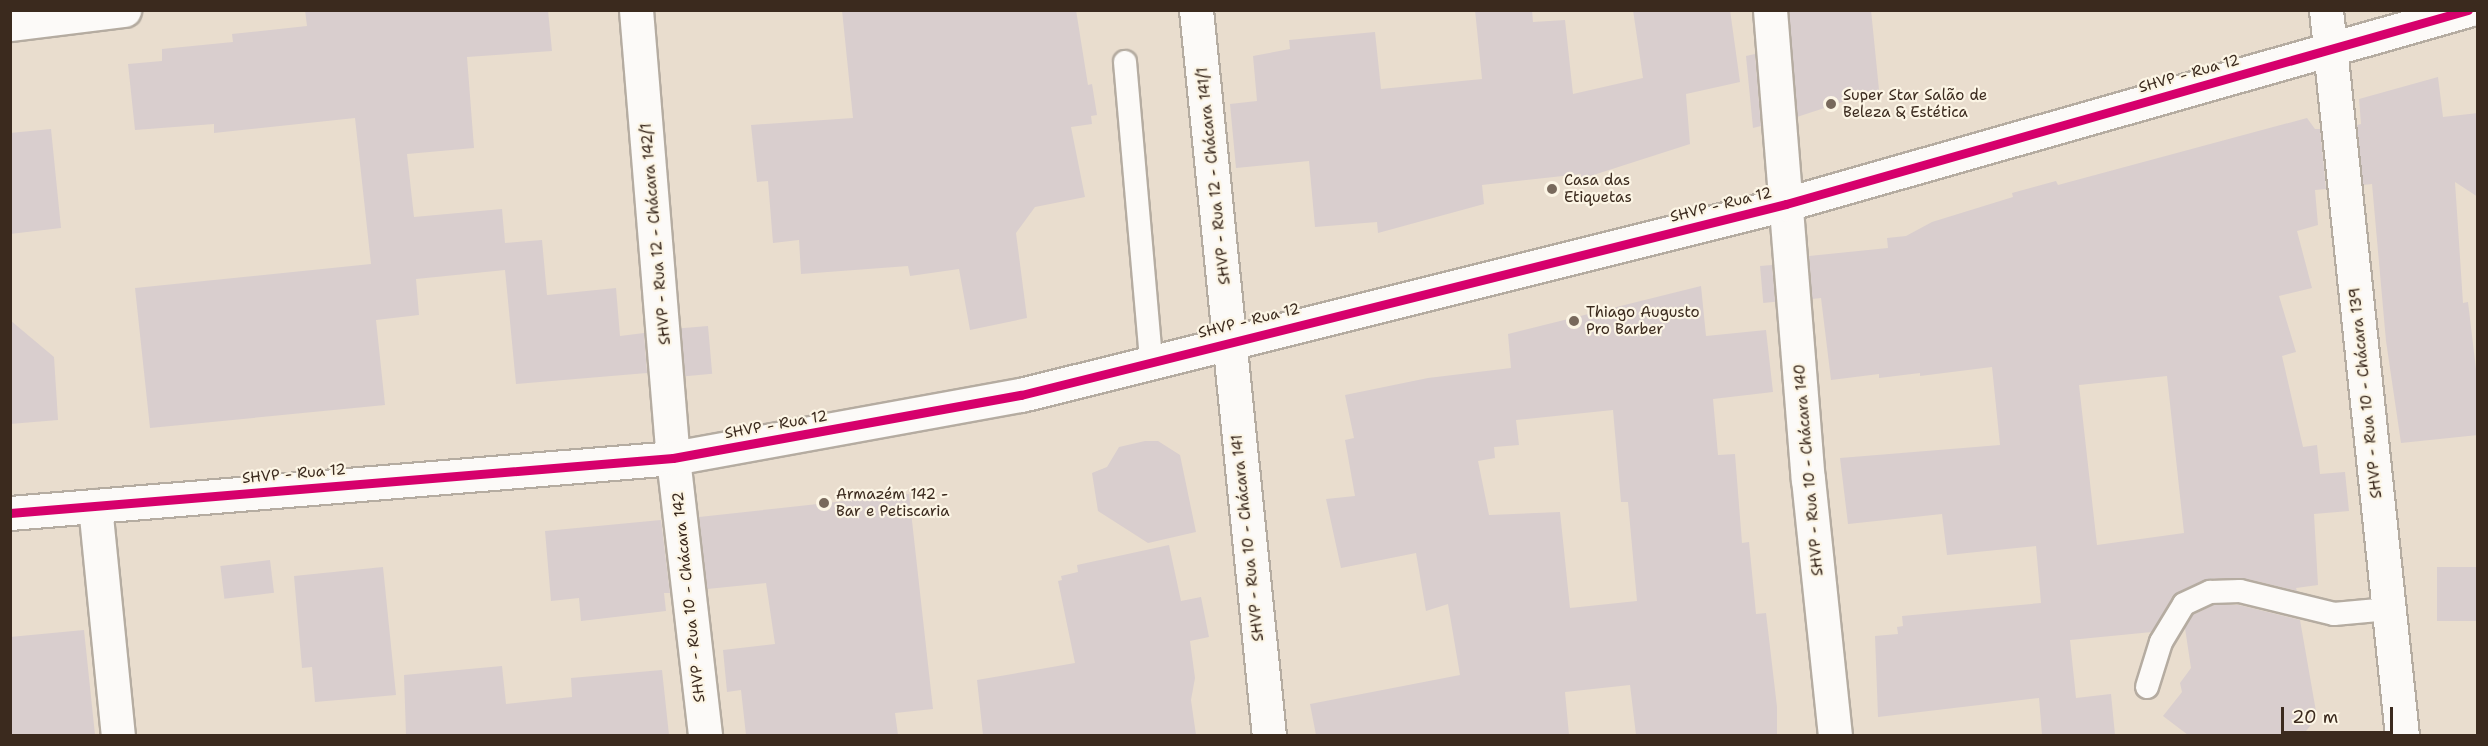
<!DOCTYPE html>
<html>
<head>
<meta charset="utf-8">
<style>
  body { margin:0 }
  #map { position:relative; width:2488px; height:746px; overflow:hidden; background:#e9ddce; font-family:"Shantell Sans",sans-serif }
  div>[style] { position:absolute }
  [style*='--x'] { left:calc(var(--x)*1px); top:calc(var(--y)*1px); width:calc(var(--w)*1px); rotate:calc(var(--a)*1deg) }
  .building>* { inset:0; background:#d9cece; transform-origin:0 0 }
  .roads { filter:drop-shadow(2px 0 #b5aca1) drop-shadow(-2px 0 #b5aca1) drop-shadow(0 2px #b5aca1) drop-shadow(0 -2px #b5aca1) }
  .service>* { height:22px; margin:-11px; padding:0 11px; transform-origin:11px; border-radius:11px; background:#fcfaf8 }
  .minor>* { height:33px; margin:-16.5px; padding:0 16.5px; transform-origin:16.5px; border-radius:16.5px; background:#fcfaf8 }
  .tertiary>* { height:33px; margin:-16.5px; padding:0 16.5px; transform-origin:16.5px; border-radius:16.5px; background:#fcfaf8 }
  .cycleway>* { height:9px; margin:-4.5px; padding:0 4.5px; transform-origin:4.5px; border-radius:4.5px; background:#d6006c }
  .dots>* { width:16px; height:16px; translate:-50% -50%; box-sizing:border-box; border:3px solid #fcf5e5; border-radius:50% }
  span { translate:-50% -50%; white-space:nowrap; text-align:center; line-height:1.15; -webkit-text-stroke:4.5px #fcf5e5; paint-order:stroke }
  .street-label { font-size:15px; color:#3b2a1e }
  .poi-label { font-size:15px; color:#3b2a1e }
  .left { translate:0 -50%; text-align:left }
  .frame { position:absolute; inset:0; border:12px solid #3b2a1e; pointer-events:none }
  .scale { position:absolute; left:2281px; top:707px; width:112px; height:27px; box-sizing:border-box; border:3px solid #3b2a1e; border-top:0; padding-left:8px; font-size:18px; line-height:21px; white-space:nowrap; color:#3b2a1e; -webkit-text-stroke:4px #fcf5e5; paint-order:stroke }
</style>
</head>
<body>
<div id="map">
  <div class="building">
    <div style="clip-path:polygon(305px 10px,548px 10px,552px 51px,467px 57px,474px 148px,407px 154px,414px 217px,502px 209px,505px 243px,542px 240px,547px 295px,616px 288px,620px 336px,644px 333px,647px 373px,516px 384px,505px 270px,416px 279px,419px 315px,376px 320px,385px 405px,150px 428px,135px 288px,371px 264px,355px 118px,214px 133px,214px 124px,135px 130px,128px 64px,162px 61px,162px 49px,233px 42px,232px 34px,307px 26px)"></div>
    <div style="clip-path:polygon(842px 10px,1076px 10px,1088px 85px,1092px 84px,1097px 115px,1091px 116px,1092px 124px,1071px 127px,1085px 197px,1035px 207px,1016px 233px,1027px 318px,970px 330px,959px 269px,910px 276px,908px 266px,801px 274px,799px 240px,773px 243px,768px 181px,757px 182px,751px 125px,853px 118px)"></div>
    <div style="clip-path:polygon(1475px 10px,1532px 10px,1533px 22px,1565px 20px,1573px 94px,1643px 78px,1633px 10px,1730px 10px,1740px 82px,1686px 94px,1690px 144px,1581px 179px,1581px 174px,1482px 185px,1484px 204px,1378px 233px,1377px 222px,1315px 227px,1309px 161px,1236px 168px,1230px 104px,1257px 101px,1253px 56px,1290px 49px,1289px 40px,1375px 32px,1381px 89px,1482px 79px)"></div>
    <div style="clip-path:polygon(1789px 10px,1871px 10px,1879px 90px,1797px 117px)"></div>
    <div style="clip-path:polygon(1755px 54px,1761px 126px,1753px 128px,1746px 56px)"></div>
    <div style="clip-path:polygon(2438px 77px,2443px 117px,2478px 113px,2478px 197px,2455px 182px,2463px 303px,2468px 302px,2478px 386px,2478px 435px,2401px 443px,2386px 341px,2372px 184px,2363px 185px,2357px 125px,2361px 124px,2359px 99px)"></div>
    <div style="clip-path:polygon(evenodd,2307px 118px,2315px 129px,2320px 129px,2326px 189px,2315px 190px,2318px 225px,2297px 231px,2312px 288px,2279px 296px,2296px 352px,2282px 356px,2303px 447px,2317px 445px,2320px 474px,2345px 472px,2349px 511px,2314px 514px,2318px 585px,2296px 588px,2297px 591px,2243px 578px,2209px 579px,2173px 596px,2152px 632px,2070px 640px,2076px 698px,2111px 694px,2115px 735px,2042px 735px,2039px 698px,1878px 717px,1875px 636px,1898px 634px,1897px 627px,1903px 626px,1902px 616px,2041px 603px,2036px 546px,1947px 555px,1942px 514px,1848px 524px,1840px 458px,2000px 445px,1992px 367px,1920px 376px,1920px 373px,1879px 378px,1879px 374px,1831px 380px,1821px 298px,1812px 299px,1809px 256px,1888px 248px,1887px 238px,1906px 236px,1932px 222px,2013px 197px,2012px 193px,2056px 181px,2058px 185px,2307px 118px,2167px 376px,2184px 533px,2097px 545px,2079px 385px,2167px 376px)"></div>
    <div style="clip-path:polygon(51px 129px,61px 228px,10px 234px,10px 133px)"></div>
    <div style="left:1772px;top:265px;width:37px;height:12px;rotate:85deg"></div>
    <div style="clip-path:polygon(evenodd,1701px 286px,1706px 336px,1766px 330px,1773px 392px,1713px 399px,1718px 455px,1735px 454px,1742px 543px,1749px 542px,1756px 614px,1766px 613px,1777px 707px,1777px 735px,1636px 735px,1630px 685px,1565px 692px,1569px 735px,1316px 735px,1310px 704px,1460px 675px,1448px 604px,1426px 611px,1416px 553px,1341px 568px,1326px 499px,1355px 496px,1345px 440px,1354px 438px,1345px 395px,1428px 378px,1511px 368px,1508px 334px,1701px 286px,1613px 410px,1621px 502px,1628px 502px,1637px 601px,1570px 608px,1560px 512px,1489px 515px,1478px 461px,1495px 458px,1494px 447px,1519px 445px,1516px 420px,1613px 410px)"></div>
    <div style="clip-path:polygon(10px 320px,54px 357px,58px 420px,10px 424px)"></div>
    <div style="left:708px;top:326px;width:48px;height:27px;rotate:85deg"></div>
    <div style="clip-path:polygon(1145px 441px,1158px 441px,1180px 455px,1196px 532px,1148px 543px,1098px 511px,1092px 473px,1107px 467px,1119px 447px)"></div>
    <div style="clip-path:polygon(909px 494px,933px 709px,895px 713px,898px 735px,746px 735px,741px 690px,727px 692px,723px 650px,775px 644px,766px 583px,707px 589px,699px 517px)"></div>
    <div style="clip-path:polygon(661px 520px,670px 593px,664px 593px,666px 611px,581px 621px,579px 598px,551px 601px,545px 531px)"></div>
    <div style="clip-path:polygon(1169px 545px,1181px 601px,1201px 597px,1209px 637px,1190px 641px,1195px 678px,1191px 700px,1196px 735px,983px 735px,977px 680px,1075px 663px,1058px 581px,1062px 580px,1061px 576px,1078px 572px,1077px 565px)"></div>
    <div style="left:270px;top:560px;width:33px;height:50px;rotate:83deg"></div>
    <div style="clip-path:polygon(383px 567px,396px 695px,315px 702px,312px 667px,302px 668px,294px 576px)"></div>
    <div style="left:2478px;top:567px;width:54px;height:41px;rotate:90deg"></div>
    <div style="clip-path:polygon(2213px 605px,2239px 605px,2300px 620px,2317px 717px,2303px 735px,2188px 735px,2163px 716px,2182px 692px,2180px 683px,2191px 668px,2185px 628px,2193px 615px)"></div>
    <div style="clip-path:polygon(84px 630px,95px 735px,10px 735px,10px 637px)"></div>
    <div style="clip-path:polygon(502px 666px,506px 704px,572px 697px,571px 678px,662px 670px,669px 735px,406px 735px,404px 675px)"></div>
  </div>
  <div class="roads">
    <div class="service">
      <div style="--x:1125;--y:62;--w:300;--a:85"></div>
      <div style="--x:2147;--y:687;--w:47;--a:-72.7"></div>
      <div style="--x:2161;--y:642;--w:44;--a:-58.8"></div>
      <div style="--x:2184;--y:604;--w:29;--a:-25"></div>
      <div style="--x:2210;--y:592;--w:30;--a:-2"></div>
      <div style="--x:2240;--y:591;--w:97;--a:13.7"></div>
      <div style="--x:2334;--y:614;--w:55;--a:-5.2"></div>
    </div>
    <div class="minor">
      <div style="--x:636;--y:10;--w:450;--a:85.3"></div>
      <div style="--x:673;--y:458;--w:280;--a:83.4"></div>
      <div style="--x:1196;--y:10;--w:730;--a:84.26"></div>
      <div style="--x:1770;--y:10;--w:471;--a:85.4"></div>
      <div style="--x:1808;--y:479;--w:258;--a:84"></div>
      <div style="--x:2326;--y:10;--w:730;--a:84.02"></div>
      <div style="--x:10;--y:24;--w:115;--a:-7"></div>
      <div style="--x:95;--y:506;--w:231;--a:84.3"></div>
    </div>
    <div class="tertiary">
      <div style="--x:10;--y:513;--w:665;--a:-4.74"></div>
      <div style="--x:673;--y:458;--w:354;--a:-10.3"></div>
      <div style="--x:1021;--y:395;--w:788;--a:-14.02"></div>
      <div style="--x:1786;--y:204;--w:709;--a:-15.88"></div>
    </div>
  </div>
  <div class="cycleway">
    <div style="--x:10;--y:513;--w:665;--a:-4.74"></div>
    <div style="--x:673;--y:458;--w:354;--a:-10.3"></div>
    <div style="--x:1021;--y:395;--w:788;--a:-14.02"></div>
    <div style="--x:1786;--y:204;--w:709;--a:-15.88"></div>
  </div>
  <div class="dots">
    <div style="left:1831px;top:104px;background:#78695c"></div>
    <div style="left:1552px;top:189px;background:#78695c"></div>
    <div style="left:1574px;top:321px;background:#78695c"></div>
    <div style="left:824px;top:503px;background:#78695c"></div>
  </div>
  <div class="street-label">
    <span style="left:2189px;top:74px;rotate:-16deg">SHVP - Rua 12</span>
    <span style="left:1214px;top:176px;rotate:-96deg">SHVP - Rua 12 - Chácara 141/1</span>
    <span style="left:1721px;top:205px;rotate:-14deg">SHVP - Rua 12</span>
    <span style="left:656px;top:234px;rotate:-95deg">SHVP - Rua 12 - Chácara 142/1</span>
    <span style="left:1249px;top:321px;rotate:-14deg">SHVP - Rua 12</span>
    <span style="left:2366px;top:393px;rotate:-96deg">SHVP - Rua 10 - Chácara 139</span>
    <span style="left:776px;top:425px;rotate:-10deg">SHVP - Rua 12</span>
    <span style="left:1809px;top:470px;rotate:-95deg">SHVP - Rua 10 - Chácara 140</span>
    <span style="left:294px;top:474px;rotate:-5deg">SHVP - Rua 12</span>
    <span style="left:1248px;top:538px;rotate:-96deg">SHVP - Rua 10 - Chácara 141</span>
    <span style="left:689px;top:597px;rotate:-96deg">SHVP - Rua 10 - Chácara 142</span>
  </div>
  <div class="poi-label">
    <span class="left" style="left:1843px;top:104px">Super Star Salão de<br>Beleza &amp; Estética</span>
    <span class="left" style="left:1564px;top:189px">Casa das<br>Etiquetas</span>
    <span class="left" style="left:1586px;top:321px">Thiago Augusto<br>Pro Barber</span>
    <span class="left" style="left:836px;top:503px">Armazém 142 -<br>Bar e Petiscaria</span>
  </div>
  <div class="frame"></div>
  <div class="scale">20 m</div>
</div>
</body>
</html>
